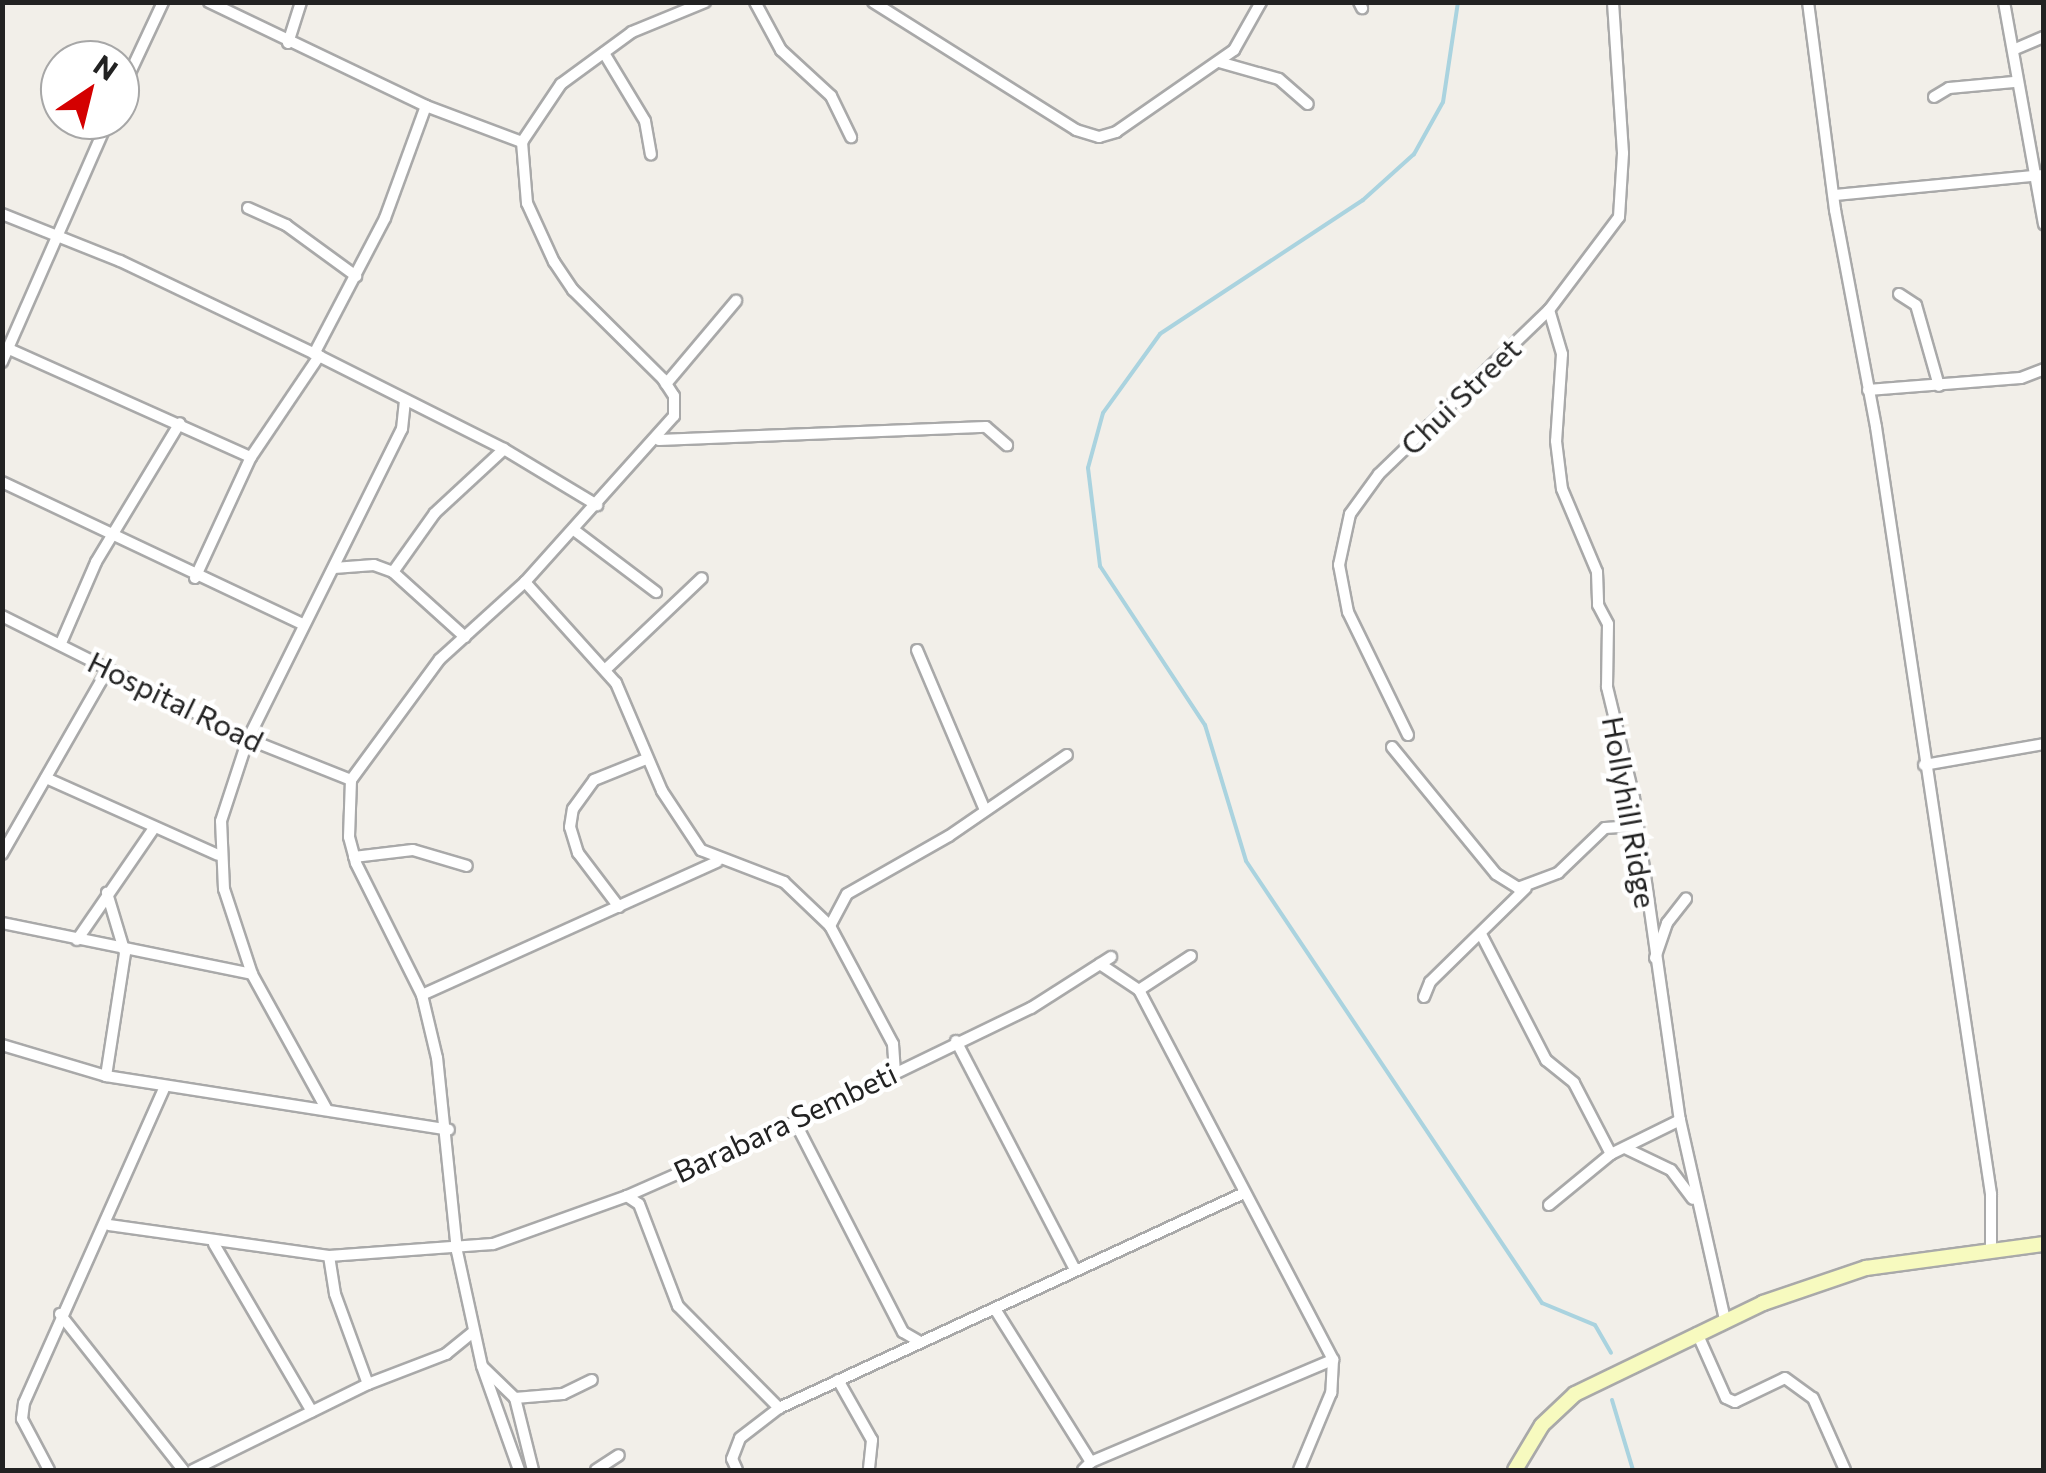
<!DOCTYPE html>
<html>
<head>
<meta charset="utf-8">
<style>
  body { margin:0 }
  #map { position:relative; width:2046px; height:1473px; overflow:hidden; background:#f2efe9; font-family:Commissioner,sans-serif }
  div>[style] { position:absolute }
  [style*='--x'] { left:calc(var(--x)*1px); top:calc(var(--y)*1px); width:calc(var(--w)*1px); rotate:calc(var(--a)*1deg) }
  .stream>* { height:4px; margin:-2px; padding:0 2px; transform-origin:2px; border-radius:2px; background:#aad3df }
  .roads { filter:drop-shadow(2px 0 #a9a9a9) drop-shadow(-2px 0 #a9a9a9) drop-shadow(0 2px #a9a9a9) drop-shadow(0 -2px #a9a9a9) }
  .street>* { height:10px; margin:-5px; padding:0 5px; transform-origin:5px; border-radius:5px; background:#fff }
  .secondary>* { height:14px; margin:-7px; padding:0 7px; transform-origin:7px; border-radius:7px; background:#f7fabf }
  span { translate:-50% -50%; white-space:nowrap; text-align:center; line-height:1.15; -webkit-text-stroke:9px #fff; paint-order:stroke }
  .street-label { font-size:30px; color:#222 }
  .frame { position:absolute; inset:0; border:5px solid #222; pointer-events:none }
  .north { position:absolute; left:40px; top:40px; width:100px; height:100px; box-sizing:border-box; background:#fff; border:2px solid #a7a7a7; border-radius:50%; rotate:35deg; font-size:28px; font-weight:700; line-height:40px; text-align:center; color:#222 }
  .north::after { content:''; display:block; margin:auto; width:35px; height:45px; background:#d40000; clip-path:polygon(50% 0,100% 100%,50% 72%,0 100%) }
</style>
</head>
<body>
<div id="map">
  <div class="stream">
    <div style="--x:1458;--y:2;--w:101;--a:98.5"></div>
    <div style="--x:1443;--y:102;--w:60;--a:119.1"></div>
    <div style="--x:1414;--y:154;--w:69;--a:138"></div>
    <div style="--x:1363;--y:200;--w:243;--a:146.6"></div>
    <div style="--x:1160;--y:334;--w:97;--a:125.8"></div>
    <div style="--x:1103;--y:413;--w:57;--a:105.3"></div>
    <div style="--x:1088;--y:468;--w:99;--a:83"></div>
    <div style="--x:1100;--y:566;--w:191;--a:56.6"></div>
    <div style="--x:1205;--y:725;--w:142;--a:73.2"></div>
    <div style="--x:1246;--y:861;--w:532;--a:56.19"></div>
    <div style="--x:1542;--y:1303;--w:57;--a:22.5"></div>
    <div style="--x:1595;--y:1325;--w:32;--a:60"></div>
    <div style="--x:1612;--y:1400;--w:73;--a:73.3"></div>
  </div>
  <div class="roads">
    <div class="street">
      <div style="--x:209;--y:2;--w:241;--a:25.6"></div>
      <div style="--x:426;--y:106;--w:103;--a:20.6"></div>
      <div style="--x:755;--y:2;--w:55;--a:61.6"></div>
      <div style="--x:781;--y:50;--w:68;--a:42.6"></div>
      <div style="--x:831;--y:96;--w:46;--a:64"></div>
      <div style="--x:873;--y:2;--w:240;--a:32.2"></div>
      <div style="--x:1076;--y:130;--w:24;--a:17"></div>
      <div style="--x:1099;--y:137;--w:18;--a:-16"></div>
      <div style="--x:1116;--y:132;--w:144;--a:-34.8"></div>
      <div style="--x:1234;--y:50;--w:55;--a:-60.6"></div>
      <div style="--x:1359;--y:2;--w:7;--a:63"></div>
      <div style="--x:1808;--y:2;--w:210;--a:82.6"></div>
      <div style="--x:1835;--y:210;--w:221;--a:79.3"></div>
      <div style="--x:1876;--y:427;--w:776;--a:81.47"></div>
      <div style="--x:1991;--y:1194;--w:58;--a:90"></div>
      <div style="--x:2004;--y:2;--w:226;--a:79.8"></div>
      <div style="--x:288;--y:43;--w:43;--a:-72.4"></div>
      <div style="--x:2013;--y:50;--w:34;--a:-23"></div>
      <div style="--x:604;--y:53;--w:79;--a:58.9"></div>
      <div style="--x:645;--y:121;--w:34;--a:80"></div>
      <div style="--x:1219;--y:62;--w:62;--a:15.8"></div>
      <div style="--x:1279;--y:79;--w:38;--a:41"></div>
      <div style="--x:120;--y:94;--w:102;--a:-64.9"></div>
      <div style="--x:1934;--y:97;--w:17;--a:-31"></div>
      <div style="--x:1949;--y:88;--w:65;--a:-5.3"></div>
      <div style="--x:1835;--y:195;--w:210;--a:-5.5"></div>
      <div style="--x:248;--y:208;--w:42;--a:24.1"></div>
      <div style="--x:286;--y:225;--w:87;--a:36.1"></div>
      <div style="--x:2;--y:214;--w:127;--a:21.7"></div>
      <div style="--x:120;--y:261;--w:221;--a:25.5"></div>
      <div style="--x:319;--y:356;--w:207;--a:26.7"></div>
      <div style="--x:504;--y:449;--w:109;--a:31.1"></div>
      <div style="--x:1899;--y:294;--w:20;--a:33"></div>
      <div style="--x:1916;--y:305;--w:84;--a:74.1"></div>
      <div style="--x:1549;--y:310;--w:46;--a:73.5"></div>
      <div style="--x:1562;--y:354;--w:87;--a:93.9"></div>
      <div style="--x:1556;--y:441;--w:48;--a:82.9"></div>
      <div style="--x:1562;--y:489;--w:90;--a:67.1"></div>
      <div style="--x:1597;--y:572;--w:33;--a:88"></div>
      <div style="--x:1598;--y:605;--w:21;--a:62"></div>
      <div style="--x:1608;--y:624;--w:63;--a:90.9"></div>
      <div style="--x:1607;--y:687;--w:114;--a:76.3"></div>
      <div style="--x:1634;--y:798;--w:325;--a:81.9"></div>
      <div style="--x:1680;--y:1120;--w:205;--a:77.3"></div>
      <div style="--x:9;--y:349;--w:265;--a:24.1"></div>
      <div style="--x:314;--y:354;--w:153;--a:-62.4"></div>
      <div style="--x:385;--y:218;--w:119;--a:-69.9"></div>
      <div style="--x:2;--y:362;--w:264;--a:-66.3"></div>
      <div style="--x:666;--y:384;--w:109;--a:-49.9"></div>
      <div style="--x:1868;--y:390;--w:153;--a:-4.5"></div>
      <div style="--x:2021;--y:378;--w:25;--a:-21"></div>
      <div style="--x:659;--y:440;--w:327;--a:-2.3"></div>
      <div style="--x:986;--y:427;--w:28;--a:41"></div>
      <div style="--x:2;--y:482;--w:332;--a:25.3"></div>
      <div style="--x:574;--y:530;--w:103;--a:37.1"></div>
      <div style="--x:334;--y:568;--w:40;--a:-4.3"></div>
      <div style="--x:374;--y:565;--w:20;--a:20"></div>
      <div style="--x:393;--y:572;--w:97;--a:42.1"></div>
      <div style="--x:393;--y:572;--w:72;--a:-54.6"></div>
      <div style="--x:435;--y:513;--w:94;--a:-42.8"></div>
      <div style="--x:195;--y:578;--w:133;--a:-65.2"></div>
      <div style="--x:251;--y:457;--w:122;--a:-56"></div>
      <div style="--x:525;--y:582;--w:136;--a:48"></div>
      <div style="--x:616;--y:683;--w:117;--a:66.9"></div>
      <div style="--x:662;--y:791;--w:71;--a:56.5"></div>
      <div style="--x:701;--y:850;--w:89;--a:21.1"></div>
      <div style="--x:784;--y:882;--w:64;--a:43.7"></div>
      <div style="--x:830;--y:926;--w:134;--a:61.9"></div>
      <div style="--x:893;--y:1044;--w:27;--a:86"></div>
      <div style="--x:2;--y:616;--w:275;--a:26.6"></div>
      <div style="--x:248;--y:739;--w:111;--a:21.7"></div>
      <div style="--x:61;--y:643;--w:88;--a:-66.6"></div>
      <div style="--x:96;--y:562;--w:162;--a:-58.9"></div>
      <div style="--x:917;--y:650;--w:174;--a:67"></div>
      <div style="--x:606;--y:669;--w:132;--a:-43.5"></div>
      <div style="--x:1408;--y:735;--w:137;--a:-116"></div>
      <div style="--x:1348;--y:612;--w:48;--a:-100.8"></div>
      <div style="--x:1339;--y:565;--w:52;--a:-77.8"></div>
      <div style="--x:1350;--y:514;--w:49;--a:-54.1"></div>
      <div style="--x:1379;--y:474;--w:236;--a:-44"></div>
      <div style="--x:1549;--y:310;--w:116;--a:-53"></div>
      <div style="--x:1619;--y:217;--w:64;--a:-86.4"></div>
      <div style="--x:1623;--y:153;--w:151;--a:-93.8"></div>
      <div style="--x:1392;--y:747;--w:164;--a:50.7"></div>
      <div style="--x:1496;--y:874;--w:26;--a:32"></div>
      <div style="--x:1518;--y:888;--w:43;--a:-20.6"></div>
      <div style="--x:1558;--y:873;--w:65;--a:-43.8"></div>
      <div style="--x:1605;--y:828;--w:29;--a:-4"></div>
      <div style="--x:1924;--y:765;--w:122;--a:-9.9"></div>
      <div style="--x:46;--y:778;--w:188;--a:24.1"></div>
      <div style="--x:2;--y:854;--w:213;--a:-60.2"></div>
      <div style="--x:354;--y:857;--w:59;--a:-6.8"></div>
      <div style="--x:413;--y:850;--w:56;--a:16.5"></div>
      <div style="--x:619;--y:907;--w:68;--a:-127.2"></div>
      <div style="--x:578;--y:853;--w:27;--a:-107"></div>
      <div style="--x:570;--y:827;--w:18;--a:-81"></div>
      <div style="--x:573;--y:809;--w:36;--a:-54"></div>
      <div style="--x:594;--y:780;--w:56;--a:-22"></div>
      <div style="--x:2;--y:923;--w:255;--a:11.5"></div>
      <div style="--x:830;--y:926;--w:36;--a:-62"></div>
      <div style="--x:847;--y:894;--w:117;--a:-29.6"></div>
      <div style="--x:949;--y:836;--w:143;--a:-34.5"></div>
      <div style="--x:1482;--y:936;--w:140;--a:62.7"></div>
      <div style="--x:1546;--y:1060;--w:36;--a:39"></div>
      <div style="--x:1574;--y:1083;--w:80;--a:62.5"></div>
      <div style="--x:77;--y:940;--w:136;--a:-55.5"></div>
      <div style="--x:1655;--y:958;--w:37;--a:-71"></div>
      <div style="--x:1667;--y:923;--w:31;--a:-52"></div>
      <div style="--x:1100;--y:964;--w:47;--a:33.7"></div>
      <div style="--x:1139;--y:990;--w:418;--a:62.3"></div>
      <div style="--x:1333;--y:1360;--w:33;--a:93"></div>
      <div style="--x:1331;--y:1393;--w:83;--a:112.6"></div>
      <div style="--x:1139;--y:990;--w:62;--a:-33.2"></div>
      <div style="--x:422;--y:995;--w:324;--a:-24.3"></div>
      <div style="--x:1424;--y:997;--w:16;--a:-68"></div>
      <div style="--x:1430;--y:982;--w:134;--a:-44.4"></div>
      <div style="--x:956;--y:1041;--w:258;--a:62.5"></div>
      <div style="--x:2;--y:1045;--w:109;--a:16.6"></div>
      <div style="--x:106;--y:1076;--w:347;--a:8.9"></div>
      <div style="--x:106;--y:1076;--w:124;--a:-81.2"></div>
      <div style="--x:125;--y:953;--w:63;--a:-106.7"></div>
      <div style="--x:327;--y:1110;--w:155;--a:-118.9"></div>
      <div style="--x:252;--y:974;--w:89;--a:-108.2"></div>
      <div style="--x:224;--y:889;--w:68;--a:-92.5"></div>
      <div style="--x:221;--y:821;--w:86;--a:-71.8"></div>
      <div style="--x:248;--y:739;--w:346;--a:-63.6"></div>
      <div style="--x:402;--y:429;--w:29;--a:-84"></div>
      <div style="--x:795;--y:1122;--w:236;--a:62.8"></div>
      <div style="--x:903;--y:1332;--w:20;--a:30"></div>
      <div style="--x:1625;--y:1148;--w:51;--a:25.6"></div>
      <div style="--x:1671;--y:1170;--w:36;--a:53"></div>
      <div style="--x:627;--y:1196;--w:14;--a:34"></div>
      <div style="--x:639;--y:1204;--w:109;--a:69.1"></div>
      <div style="--x:678;--y:1306;--w:144;--a:45.3"></div>
      <div style="--x:1549;--y:1205;--w:80;--a:-39.4"></div>
      <div style="--x:1611;--y:1154;--w:77;--a:-26.2"></div>
      <div style="--x:109;--y:1225;--w:222;--a:8"></div>
      <div style="--x:329;--y:1256;--w:164;--a:-4.2"></div>
      <div style="--x:493;--y:1244;--w:142;--a:-19.7"></div>
      <div style="--x:627;--y:1196;--w:184;--a:-23.8"></div>
      <div style="--x:795;--y:1122;--w:262;--a:-25.8"></div>
      <div style="--x:1031;--y:1008;--w:95;--a:-32.5"></div>
      <div style="--x:214;--y:1244;--w:194;--a:59.7"></div>
      <div style="--x:329;--y:1256;--w:38;--a:81"></div>
      <div style="--x:335;--y:1294;--w:96;--a:69.9"></div>
      <div style="--x:995;--y:1309;--w:181;--a:57.9"></div>
      <div style="--x:60;--y:1314;--w:199;--a:51.7"></div>
      <div style="--x:1697;--y:1333;--w:71;--a:66"></div>
      <div style="--x:1726;--y:1398;--w:10;--a:24"></div>
      <div style="--x:1735;--y:1402;--w:55;--a:-25.6"></div>
      <div style="--x:1785;--y:1378;--w:34;--a:36"></div>
      <div style="--x:1813;--y:1398;--w:79;--a:66"></div>
      <div style="--x:483;--y:1367;--w:45;--a:44.1"></div>
      <div style="--x:515;--y:1398;--w:48;--a:-4.8"></div>
      <div style="--x:563;--y:1394;--w:32;--a:-26"></div>
      <div style="--x:838;--y:1380;--w:69;--a:60.5"></div>
      <div style="--x:872;--y:1440;--w:30;--a:96"></div>
      <div style="--x:515;--y:1398;--w:74;--a:76"></div>
      <div style="--x:49;--y:1470;--w:58;--a:-117.9"></div>
      <div style="--x:22;--y:1419;--w:16;--a:-83"></div>
      <div style="--x:24;--y:1403;--w:346;--a:-66"></div>
      <div style="--x:193;--y:1470;--w:195;--a:-26.2"></div>
      <div style="--x:368;--y:1384;--w:84;--a:-21"></div>
      <div style="--x:446;--y:1354;--w:35;--a:-39"></div>
      <div style="--x:519;--y:1470;--w:110;--a:-109.6"></div>
      <div style="--x:482;--y:1366;--w:118;--a:-102.3"></div>
      <div style="--x:457;--y:1251;--w:194;--a:-95.9"></div>
      <div style="--x:437;--y:1058;--w:65;--a:-103.4"></div>
      <div style="--x:422;--y:995;--w:148;--a:-116.6"></div>
      <div style="--x:356;--y:863;--w:27;--a:-105"></div>
      <div style="--x:349;--y:837;--w:57;--a:-88"></div>
      <div style="--x:351;--y:780;--w:150;--a:-53.7"></div>
      <div style="--x:440;--y:659;--w:115;--a:-42.2"></div>
      <div style="--x:525;--y:582;--w:223;--a:-48.1"></div>
      <div style="--x:674;--y:416;--w:20;--a:-90"></div>
      <div style="--x:674;--y:396;--w:20;--a:-123"></div>
      <div style="--x:663;--y:379;--w:127;--a:-135.3"></div>
      <div style="--x:573;--y:290;--w:34;--a:-124"></div>
      <div style="--x:554;--y:262;--w:65;--a:-114.6"></div>
      <div style="--x:527;--y:203;--w:61;--a:-94.7"></div>
      <div style="--x:522;--y:142;--w:70;--a:-56.1"></div>
      <div style="--x:561;--y:84;--w:88;--a:-36.2"></div>
      <div style="--x:632;--y:32;--w:79;--a:-22.3"></div>
      <div style="--x:596;--y:1470;--w:27;--a:-33"></div>
      <div style="--x:737;--y:1470;--w:12;--a:-114"></div>
      <div style="--x:732;--y:1459;--w:22;--a:-69"></div>
      <div style="--x:740;--y:1438;--w:49;--a:-37.6"></div>
      <div style="--x:779;--y:1408;--w:512;--a:-24.81"></div>
      <div style="--x:1083;--y:1470;--w:11;--a:-45"></div>
      <div style="--x:1091;--y:1462;--w:263;--a:-22.9"></div>
    </div>
    <div class="secondary">
      <div style="--x:1515;--y:1470;--w:52;--a:-59"></div>
      <div style="--x:1542;--y:1425;--w:45;--a:-43.2"></div>
      <div style="--x:1575;--y:1394;--w:209;--a:-25.8"></div>
      <div style="--x:1763;--y:1303;--w:109;--a:-18.8"></div>
      <div style="--x:1866;--y:1268;--w:180;--a:-7.7"></div>
    </div>
  </div>
  <div class="street-label">
    <span style="left:1460px;top:396px;rotate:-44deg">Chui Street</span>
    <span style="left:176px;top:701px;rotate:26deg">Hospital Road</span>
    <span style="left:1630px;top:812px;rotate:80deg">Hollyhill Ridge</span>
    <span style="left:785px;top:1122px;rotate:-25deg">Barabara Sembeti</span>
  </div>
  <div class="frame"></div>
  <div class="north">N</div>
</div>
</body>
</html>
